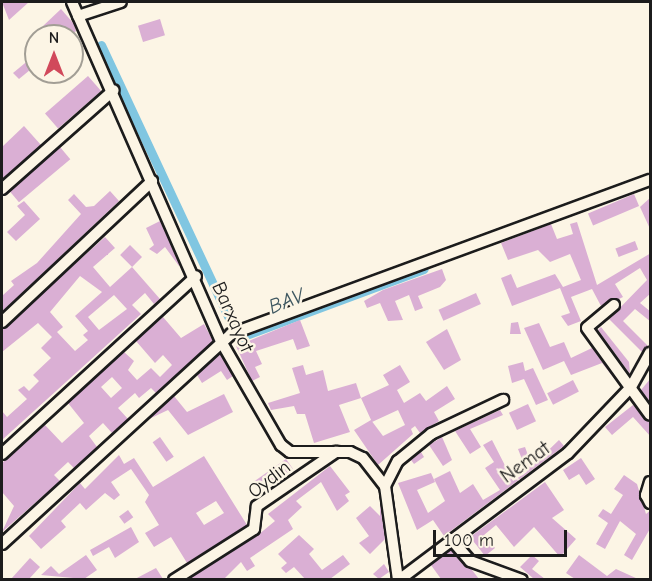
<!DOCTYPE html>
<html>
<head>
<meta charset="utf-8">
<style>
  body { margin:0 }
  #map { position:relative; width:652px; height:581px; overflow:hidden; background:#fcf5e5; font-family:"Comic Neue",sans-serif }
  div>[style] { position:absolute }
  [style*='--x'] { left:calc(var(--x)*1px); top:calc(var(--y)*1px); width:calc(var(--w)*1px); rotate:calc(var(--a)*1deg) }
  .canal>* { height:9px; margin:-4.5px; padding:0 4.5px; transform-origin:4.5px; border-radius:4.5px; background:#80c6e1 }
  .building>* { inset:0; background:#daafd4; transform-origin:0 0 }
  .roads { filter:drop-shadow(2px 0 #1c1c1c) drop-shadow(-2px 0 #1c1c1c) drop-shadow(0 2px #1c1c1c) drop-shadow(0 -2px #1c1c1c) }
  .street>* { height:10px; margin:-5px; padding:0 5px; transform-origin:5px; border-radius:5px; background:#fcf5e5 }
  span { translate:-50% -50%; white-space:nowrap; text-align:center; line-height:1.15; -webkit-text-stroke:5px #fcf5e5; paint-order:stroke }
  .street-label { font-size:20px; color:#1c1c1c }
  .water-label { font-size:21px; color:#3f5861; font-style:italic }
  .frame { position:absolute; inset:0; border:3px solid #1c1c1c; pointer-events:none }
  .north { position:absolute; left:24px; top:24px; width:60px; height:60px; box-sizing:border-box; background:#fcf5e5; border:2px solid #a29e95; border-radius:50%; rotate:0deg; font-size:16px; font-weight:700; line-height:24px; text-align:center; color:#1c1c1c }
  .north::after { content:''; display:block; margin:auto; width:21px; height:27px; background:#d1495b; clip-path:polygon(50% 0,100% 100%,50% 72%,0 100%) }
  .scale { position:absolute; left:433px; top:530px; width:134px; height:27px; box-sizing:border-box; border:3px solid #1c1c1c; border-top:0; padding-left:8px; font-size:18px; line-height:21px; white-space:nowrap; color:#1c1c1c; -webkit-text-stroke:4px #fcf5e5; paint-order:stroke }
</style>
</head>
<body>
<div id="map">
  <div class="canal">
    <div style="--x:101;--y:45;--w:323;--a:64.9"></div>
    <div style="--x:238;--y:338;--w:198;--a:-20.4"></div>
  </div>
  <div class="building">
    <div style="clip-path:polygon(2px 2px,29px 2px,9px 20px)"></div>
    <div style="clip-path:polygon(61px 9px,74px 24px,76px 31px,70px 36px,52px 36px,43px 26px)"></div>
    <div style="left:160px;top:19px;width:17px;height:23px;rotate:73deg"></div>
    <div style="clip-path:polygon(36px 54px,36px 65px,19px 79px,13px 73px)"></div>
    <div style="left:88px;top:76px;width:20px;height:57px;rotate:49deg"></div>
    <div style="clip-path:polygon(24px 126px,41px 145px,2px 179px,2px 147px)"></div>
    <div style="left:60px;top:147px;width:16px;height:67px;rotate:50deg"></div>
    <div style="clip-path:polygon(110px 191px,119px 201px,2px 312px,2px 296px,14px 285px,11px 281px,37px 263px,81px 214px,68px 200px,74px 194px,86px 207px,94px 206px)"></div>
    <div style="left:634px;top:194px;width:13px;height:50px;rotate:67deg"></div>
    <div style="clip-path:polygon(651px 197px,651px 231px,640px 207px)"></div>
    <div style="clip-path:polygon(24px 201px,40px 219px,16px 241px,7px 232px,25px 215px,17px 206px)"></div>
    <div style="clip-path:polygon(160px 221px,180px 265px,179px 266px,165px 247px,157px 254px,149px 249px,154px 245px,146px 228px)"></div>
    <div style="clip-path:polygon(577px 222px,597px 285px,651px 253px,651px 293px,640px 303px,651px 312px,651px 322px,635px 309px,623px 321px,648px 346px,642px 352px,609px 319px,647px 280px,640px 268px,615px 284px,623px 297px,619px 299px,601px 306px,592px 289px,571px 297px,581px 321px,568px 326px,561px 316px,570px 313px,560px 288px,512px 306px,501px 278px,511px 274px,517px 288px,555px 274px,563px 287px,581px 280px,570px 254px,550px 262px,538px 250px,508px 260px,501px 243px,551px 224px,557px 239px,573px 234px,570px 224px)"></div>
    <div style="clip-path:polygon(evenodd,105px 237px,115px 248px,93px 267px,110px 287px,132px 267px,160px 299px,154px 304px,145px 293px,132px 305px,141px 314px,2px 440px,2px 411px,7px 417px,27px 399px,18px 390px,24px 386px,29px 391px,39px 381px,33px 375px,51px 358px,41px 348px,52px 337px,38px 323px,2px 352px,2px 329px,105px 237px,80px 276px,102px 292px,75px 316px,88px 331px,83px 335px,88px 340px,75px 351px,57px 332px,63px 327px,50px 312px,80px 276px,105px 237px,114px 295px,127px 309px,99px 330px,88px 317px,114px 295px)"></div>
    <div style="left:635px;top:241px;width:9px;height:21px;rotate:69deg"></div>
    <div style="left:130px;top:245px;width:17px;height:14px;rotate:45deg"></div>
    <div style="clip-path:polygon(442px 269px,446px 280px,440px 287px,418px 296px,423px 308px,415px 311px,409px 295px,395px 301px,403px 320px,388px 321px,380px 303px,367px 308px,364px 301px,383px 290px)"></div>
    <div style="left:476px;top:293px;width:12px;height:41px;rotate:66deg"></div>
    <div style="clip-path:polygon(evenodd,163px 317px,181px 338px,204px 324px,213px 341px,156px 393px,151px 388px,139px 398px,135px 393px,118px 408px,128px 419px,112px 433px,103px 423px,89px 436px,97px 447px,74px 468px,68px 462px,54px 475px,60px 481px,2px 532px,14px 506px,2px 492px,2px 463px,45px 425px,62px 443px,84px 423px,68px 403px,124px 352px,134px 361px,128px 370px,137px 380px,151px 368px,160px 377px,172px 365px,163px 355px,155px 363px,136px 341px,163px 317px,112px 377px,122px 388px,111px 398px,101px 387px,112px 377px)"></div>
    <div style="clip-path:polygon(300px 320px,310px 346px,297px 350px,293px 339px,256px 351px,262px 364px,255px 367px,260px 377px,252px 381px,236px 346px)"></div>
    <div style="clip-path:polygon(518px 322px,521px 334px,510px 334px,511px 323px)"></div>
    <div style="clip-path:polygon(539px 323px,550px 347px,564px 342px,571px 358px,592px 348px,621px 387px,602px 363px,571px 375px,564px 361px,543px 370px,524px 328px)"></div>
    <div style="clip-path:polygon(601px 327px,629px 362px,630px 374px,598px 330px)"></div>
    <div style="clip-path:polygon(447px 329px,461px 360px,444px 370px,426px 342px)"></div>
    <div style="clip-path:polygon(220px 354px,233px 376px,227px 380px,221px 371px,202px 383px,197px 375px)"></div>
    <div style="clip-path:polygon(523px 362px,525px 371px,533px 368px,548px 400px,536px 405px,524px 379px,512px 383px,508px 366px)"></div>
    <div style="clip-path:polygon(303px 365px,306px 375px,323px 370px,328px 391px,356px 383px,361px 398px,339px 405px,350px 432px,314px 443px,305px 414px,297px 414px,294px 406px,271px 410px,268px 403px,300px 393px,292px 368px)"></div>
    <div style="clip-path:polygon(400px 365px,410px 382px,397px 390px,404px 403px,420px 393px,426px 401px,447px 386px,455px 399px,434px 412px,439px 421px,420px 433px,415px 426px,411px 429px,413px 434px,378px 465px,354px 430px,371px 420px,383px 436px,405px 425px,398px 410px,372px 422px,361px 398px,389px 385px,383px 375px)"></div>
    <div style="clip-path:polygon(651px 378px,651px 399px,649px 401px,641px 390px)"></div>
    <div style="left:573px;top:380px;width:13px;height:29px;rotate:63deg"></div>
    <div style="clip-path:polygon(224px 394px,233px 412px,188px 435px,168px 410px,149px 419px,174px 396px,187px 412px)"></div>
    <div style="left:528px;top:404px;width:19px;height:21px;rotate:65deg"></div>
    <div style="clip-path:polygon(633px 405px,651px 422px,651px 437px,633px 417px,612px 435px,605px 427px)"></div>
    <div style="clip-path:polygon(500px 410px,503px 415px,470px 429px,481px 447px,470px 454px,455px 431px)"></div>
    <div style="left:160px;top:437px;width:24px;height:9px;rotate:55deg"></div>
    <div style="clip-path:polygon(442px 437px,452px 460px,443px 466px,429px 445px)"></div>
    <div style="clip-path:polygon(492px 440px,513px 481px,527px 472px,518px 449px,525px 447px,532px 466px,559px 440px,564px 446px,444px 536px,433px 520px,417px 530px,398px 483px,431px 473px,435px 482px,417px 490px,428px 513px,445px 501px,434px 479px,450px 471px,460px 493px,473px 484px,483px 500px,500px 490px,485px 468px,494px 462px,483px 445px)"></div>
    <div style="clip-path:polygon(421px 452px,424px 457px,414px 464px,411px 460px)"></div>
    <div style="clip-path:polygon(evenodd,119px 455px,124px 464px,134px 458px,153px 487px,204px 456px,247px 525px,187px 563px,171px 537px,154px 547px,145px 533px,159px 525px,145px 502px,149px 495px,131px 469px,111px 482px,120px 495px,114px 500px,105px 493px,86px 510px,80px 503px,61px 521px,66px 527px,41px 549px,29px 536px,80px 483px,85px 489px,119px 455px,216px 501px,224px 513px,204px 525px,196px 513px,216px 501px)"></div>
    <div style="clip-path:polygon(581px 458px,595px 479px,586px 485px,579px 474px,569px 480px,563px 470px)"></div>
    <div style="left:286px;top:459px;width:12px;height:41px;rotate:55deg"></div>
    <div style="clip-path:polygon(330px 466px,350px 492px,345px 495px,349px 501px,337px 511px,321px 482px,296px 501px,302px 507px,288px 520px,293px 529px,250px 558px,255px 566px,247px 571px,241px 562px,224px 579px,189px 579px,258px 535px,275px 521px,268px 514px)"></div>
    <div style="clip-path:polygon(624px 475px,637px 484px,646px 514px,651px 510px,651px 527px,632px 560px,624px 555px,636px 534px,620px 521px,605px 549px,596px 544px,608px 523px,598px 516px,603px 509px,611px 514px,623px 495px,614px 489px)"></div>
    <div style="clip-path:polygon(545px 482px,564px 510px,552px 518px,576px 539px,560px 557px,534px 527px,514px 547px,496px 525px,484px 535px,495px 548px,485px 556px,470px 537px)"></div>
    <div style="clip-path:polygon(380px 501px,385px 539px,370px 554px,359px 543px,369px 536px,356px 518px,370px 506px,380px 516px)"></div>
    <div style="left:128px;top:510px;width:9px;height:11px;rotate:54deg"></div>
    <div style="clip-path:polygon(131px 527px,139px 542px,115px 558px,109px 547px,93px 556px,90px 550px)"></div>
    <div style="clip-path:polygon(299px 535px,314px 549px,309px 554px,322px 570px,343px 555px,350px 564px,330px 579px,305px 579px,294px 567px,286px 573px,281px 568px,287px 563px,278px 554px)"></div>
    <div style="clip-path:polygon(451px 550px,472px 570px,479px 579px,441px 579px,431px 565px)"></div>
    <div style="clip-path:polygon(86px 555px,97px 570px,84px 579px,41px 575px,51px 566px,59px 574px)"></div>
    <div style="clip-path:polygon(532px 555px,539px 561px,532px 569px,545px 579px,534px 579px,520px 567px)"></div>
    <div style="clip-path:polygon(579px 555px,607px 576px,616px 569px,638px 579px,575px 579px,566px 573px)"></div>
    <div style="clip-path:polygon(30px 558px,40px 567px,29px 579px,11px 579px)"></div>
    <div style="clip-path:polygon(384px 564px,389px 572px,379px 579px,373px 574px)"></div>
    <div style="clip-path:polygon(156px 568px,163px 579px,135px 579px)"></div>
  </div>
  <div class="roads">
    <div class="street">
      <div style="--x:72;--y:2;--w:373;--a:66.3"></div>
      <div style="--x:222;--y:343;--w:118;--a:60"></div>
      <div style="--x:281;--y:445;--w:11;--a:38"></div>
      <div style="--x:290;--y:452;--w:60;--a:0"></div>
      <div style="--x:350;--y:452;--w:14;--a:25"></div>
      <div style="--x:363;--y:458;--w:36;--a:52"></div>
      <div style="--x:385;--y:486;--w:95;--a:82.1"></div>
      <div style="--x:78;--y:16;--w:45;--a:-18"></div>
      <div style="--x:2;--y:189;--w:149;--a:-41.5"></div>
      <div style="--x:614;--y:305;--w:35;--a:140"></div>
      <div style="--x:587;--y:328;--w:107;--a:54.1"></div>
      <div style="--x:2;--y:322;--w:206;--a:-43.2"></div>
      <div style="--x:2;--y:454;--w:263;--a:-42.5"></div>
      <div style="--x:650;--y:482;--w:14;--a:107"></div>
      <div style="--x:646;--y:495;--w:9;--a:63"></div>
      <div style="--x:385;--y:486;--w:28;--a:-63"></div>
      <div style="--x:398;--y:461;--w:43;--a:-39.3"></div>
      <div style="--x:431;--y:434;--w:80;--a:-25.3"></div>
      <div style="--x:451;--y:539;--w:29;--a:49"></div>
      <div style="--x:470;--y:561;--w:55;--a:20.1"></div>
      <div style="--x:2;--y:544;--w:311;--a:-42.5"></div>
      <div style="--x:231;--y:334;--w:446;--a:-20.2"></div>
      <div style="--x:174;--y:580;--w:95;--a:-32.5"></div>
      <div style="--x:254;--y:529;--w:23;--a:-83"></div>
      <div style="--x:257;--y:506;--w:96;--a:-34.4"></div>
      <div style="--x:399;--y:580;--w:211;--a:-36.9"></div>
      <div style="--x:568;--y:453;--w:91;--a:-46.3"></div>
      <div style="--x:631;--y:387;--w:39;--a:-61"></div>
    </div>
  </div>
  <div class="street-label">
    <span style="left:233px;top:317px;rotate:66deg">Barxayot</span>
    <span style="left:525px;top:462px;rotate:-36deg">Nemat</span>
    <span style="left:269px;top:479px;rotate:-38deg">Oydin</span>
  </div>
  <div class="water-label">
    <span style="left:286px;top:301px;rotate:-21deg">BAV</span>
  </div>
  <div class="frame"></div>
  <div class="north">N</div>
  <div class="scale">100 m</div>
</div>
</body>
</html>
